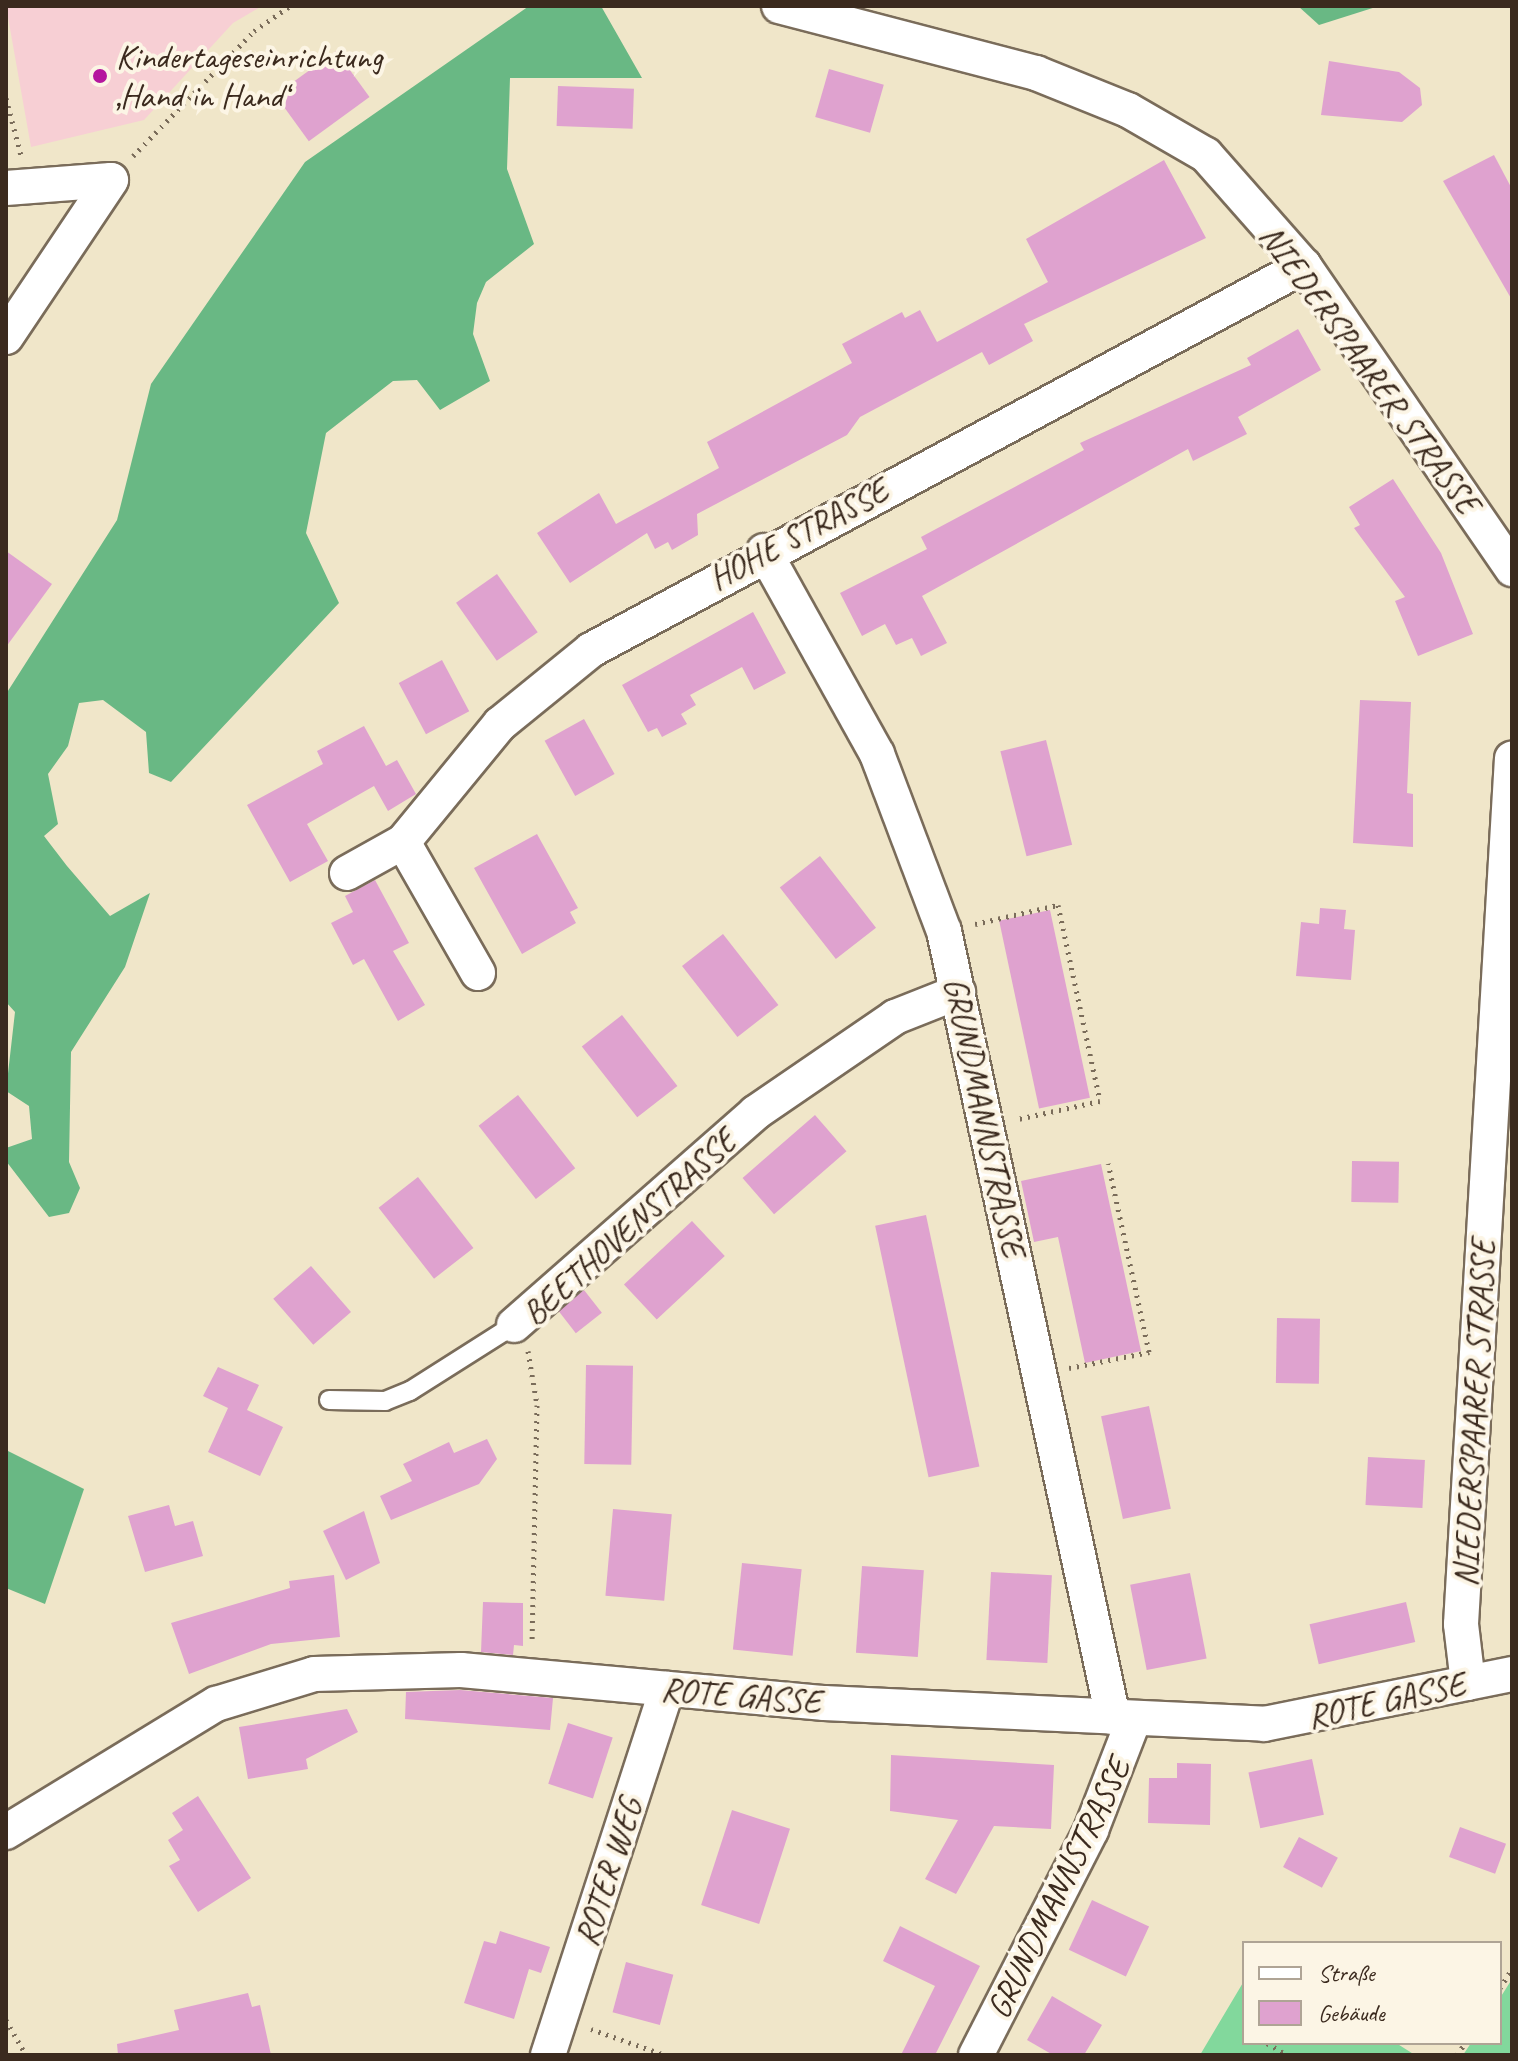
<!DOCTYPE html>
<html>
<head>
<meta charset="utf-8">
<style>
  body { margin:0 }
  #map { position:relative; width:1518px; height:2061px; overflow:hidden; background:#f0e6c9; font-family:Caveat,sans-serif }
  div>[style] { position:absolute }
  [style*='--x'] { left:calc(var(--x)*1px); top:calc(var(--y)*1px); width:calc(var(--w)*1px); rotate:calc(var(--a)*1deg) }
  .built>* { inset:0; background:#f7cfd4 }
  .green>* { inset:0; background:#82d89c }
  .forest>* { inset:0; background:#69b884 }
  .building>* { inset:0; background:#dfa2cf; transform-origin:0 0 }
  .path>* { height:5px; margin-top:-2.5px; transform-origin:0; background:repeating-linear-gradient(90deg,#7a6c5a 0 2px,transparent 0 8px) }
  .roads { filter:drop-shadow(2px 0 #7a6c5a) drop-shadow(-2px 0 #7a6c5a) drop-shadow(0 2px #7a6c5a) drop-shadow(0 -2px #7a6c5a) }
  .service>* { height:18px; margin:-9px; padding:0 9px; transform-origin:9px; border-radius:9px; background:#fff }
  .minor>* { height:34px; margin:-17px; padding:0 17px; transform-origin:17px; border-radius:17px; background:#fff }
  .dots>* { width:22px; height:22px; translate:-50% -50%; box-sizing:border-box; border:4px solid #fcf5e5; border-radius:50% }
  span { translate:-50% -50%; white-space:nowrap; text-align:center; line-height:1.15; -webkit-text-stroke:8px #fcf5e5; paint-order:stroke }
  .poi-label { font-size:34px; color:#3b2a1e }
  .left { translate:0 -50%; text-align:left }
  .street-label { font-size:34px; color:#3b2a1e }
  .frame { position:absolute; inset:0; border:8px solid #3b2a1e; pointer-events:none }
  .legend { position:absolute; left:1242px; top:1941px; width:260px; height:104px; box-sizing:border-box; background:#fcf5e5; border:2px solid #afa495; margin:0; padding:10px 14px; list-style:none; font-size:24px; color:#3b2a1e }
  .legend li { display:flex; align-items:center; gap:16px; height:40px }
  .legend b { width:40px; border:2px solid #afa495 }
</style>
</head>
<body>
<div id="map">
  <div class="built">
    <div style="clip-path:polygon(6px 6px,262px 6px,233px 23px,144px 120px,31px 147px)"></div>
  </div>
  <div class="green">
    <div style="clip-path:polygon(1512px 1979px,1512px 2055px,1463px 2055px,1471px 2043px,1500px 2043px,1500px 1998px)"></div>
    <div style="clip-path:polygon(1244px 1981px,1244px 2043px,1396px 2043px,1415px 2055px,1200px 2055px)"></div>
  </div>
  <div class="forest">
    <div style="clip-path:polygon(529px 6px,601px 6px,642px 78px,510px 78px,507px 169px,534px 244px,486px 282px,477px 303px,473px 334px,490px 381px,440px 410px,417px 380px,393px 381px,326px 433px,306px 533px,339px 603px,171px 782px,149px 773px,146px 732px,103px 700px,79px 703px,68px 746px,48px 774px,58px 824px,44px 836px,67px 866px,110px 916px,150px 893px,125px 967px,71px 1052px,69px 1162px,80px 1188px,69px 1213px,49px 1217px,6px 1161px,6px 1148px,32px 1139px,29px 1106px,6px 1091px,15px 1012px,6px 1002px,6px 694px,117px 520px,151px 384px,305px 162px)"></div>
    <div style="clip-path:polygon(1298px 6px,1379px 6px,1319px 25px)"></div>
    <div style="clip-path:polygon(6px 1450px,84px 1489px,45px 1604px,6px 1588px)"></div>
  </div>
  <div class="building">
    <div style="left:336px;top:51px;width:57px;height:75px;rotate:54deg"></div>
    <div style="clip-path:polygon(1329px 61px,1399px 72px,1420px 88px,1422px 105px,1402px 122px,1321px 115px)"></div>
    <div style="left:829px;top:69px;width:57px;height:50px;rotate:16deg"></div>
    <div style="left:558px;top:86px;width:76px;height:40px;rotate:2deg"></div>
    <div style="clip-path:polygon(1494px 155px,1512px 189px,1512px 300px,1443px 181px)"></div>
    <div style="clip-path:polygon(1164px 160px,1206px 238px,1024px 324px,1033px 341px,989px 365px,982px 352px,860px 417px,847px 435px,697px 514px,698px 535px,672px 550px,668px 542px,655px 549px,647px 533px,570px 583px,537px 533px,599px 493px,616px 524px,719px 468px,707px 442px,852px 363px,842px 344px,902px 312px,905px 318px,920px 310px,937px 342px,1048px 282px,1026px 239px)"></div>
    <div style="clip-path:polygon(1298px 329px,1321px 370px,1238px 417px,1247px 434px,1193px 461px,1188px 449px,922px 596px,947px 643px,921px 656px,912px 638px,896px 645px,885px 624px,862px 636px,840px 593px,927px 549px,921px 537px,1084px 450px,1080px 443px,1251px 365px,1247px 358px)"></div>
    <div style="clip-path:polygon(1393px 479px,1441px 553px,1473px 634px,1418px 656px,1395px 601px,1405px 597px,1354px 528px,1360px 525px,1349px 507px)"></div>
    <div style="clip-path:polygon(6px 551px,52px 584px,6px 647px)"></div>
    <div style="left:497px;top:574px;width:71px;height:50px;rotate:55deg"></div>
    <div style="clip-path:polygon(753px 612px,786px 673px,754px 690px,742px 667px,690px 695px,696px 705px,681px 714px,687px 724px,662px 737px,657px 728px,648px 732px,622px 685px)"></div>
    <div style="left:442px;top:660px;width:58px;height:49px;rotate:62deg"></div>
    <div style="clip-path:polygon(1360px 700px,1411px 702px,1407px 793px,1413px 794px,1413px 847px,1353px 843px)"></div>
    <div style="left:584px;top:719px;width:63px;height:45px;rotate:61deg"></div>
    <div style="clip-path:polygon(364px 726px,386px 766px,397px 760px,416px 794px,388px 811px,374px 786px,307px 824px,328px 861px,290px 882px,247px 805px,323px 764px,317px 751px)"></div>
    <div style="left:1046px;top:740px;width:108px;height:47px;rotate:76deg"></div>
    <div style="clip-path:polygon(537px 834px,578px 908px,570px 912px,576px 923px,522px 954px,474px 868px)"></div>
    <div style="left:820px;top:856px;width:91px;height:51px;rotate:52deg"></div>
    <div style="clip-path:polygon(375px 880px,409px 943px,393px 951px,425px 1005px,398px 1021px,364px 959px,353px 965px,331px 923px,353px 912px,345px 896px)"></div>
    <div style="clip-path:polygon(1320px 908px,1346px 910px,1344px 929px,1355px 930px,1351px 980px,1296px 976px,1301px 922px,1319px 924px)"></div>
    <div style="left:1050px;top:910px;width:192px;height:52px;rotate:78deg"></div>
    <div style="left:723px;top:934px;width:90px;height:52px;rotate:52deg"></div>
    <div style="left:622px;top:1015px;width:90px;height:51px;rotate:52deg"></div>
    <div style="left:518px;top:1095px;width:93px;height:50px;rotate:52deg"></div>
    <div style="left:815px;top:1115px;width:48px;height:96px;rotate:49deg"></div>
    <div style="left:1352px;top:1161px;width:47px;height:41px;rotate:1deg"></div>
    <div style="clip-path:polygon(1101px 1164px,1141px 1351px,1085px 1363px,1058px 1237px,1034px 1242px,1021px 1181px)"></div>
    <div style="left:418px;top:1177px;width:90px;height:50px;rotate:52deg"></div>
    <div style="left:926px;top:1215px;width:257px;height:52px;rotate:78deg"></div>
    <div style="left:692px;top:1221px;width:48px;height:93px;rotate:47deg"></div>
    <div style="left:311px;top:1266px;width:61px;height:50px;rotate:49deg"></div>
    <div style="left:584px;top:1290px;width:29px;height:33px;rotate:52deg"></div>
    <div style="left:1277px;top:1318px;width:43px;height:65px;rotate:1deg"></div>
    <div style="left:586px;top:1365px;width:47px;height:99px;rotate:1deg"></div>
    <div style="clip-path:polygon(218px 1367px,259px 1385px,247px 1410px,283px 1427px,260px 1476px,208px 1452px,228px 1408px,203px 1396px)"></div>
    <div style="left:1149px;top:1406px;width:105px;height:49px;rotate:78deg"></div>
    <div style="clip-path:polygon(487px 1439px,497px 1459px,479px 1484px,391px 1520px,380px 1496px,412px 1481px,403px 1464px,449px 1442px,454px 1453px)"></div>
    <div style="left:1368px;top:1457px;width:57px;height:48px;rotate:3deg"></div>
    <div style="clip-path:polygon(169px 1505px,175px 1526px,193px 1521px,203px 1556px,145px 1572px,128px 1516px)"></div>
    <div style="left:613px;top:1509px;width:59px;height:87px;rotate:5deg"></div>
    <div style="clip-path:polygon(364px 1511px,380px 1563px,346px 1580px,323px 1531px)"></div>
    <div style="left:742px;top:1563px;width:60px;height:87px;rotate:6deg"></div>
    <div style="left:862px;top:1566px;width:62px;height:87px;rotate:4deg"></div>
    <div style="left:991px;top:1572px;width:61px;height:88px;rotate:3deg"></div>
    <div style="left:1190px;top:1573px;width:87px;height:61px;rotate:79deg"></div>
    <div style="clip-path:polygon(334px 1575px,340px 1637px,271px 1644px,189px 1674px,171px 1623px,290px 1588px,289px 1581px)"></div>
    <div style="clip-path:polygon(483px 1602px,523px 1603px,523px 1646px,514px 1645px,513px 1655px,481px 1652px)"></div>
    <div style="left:1406px;top:1602px;width:41px;height:99px;rotate:77deg"></div>
    <div style="clip-path:polygon(460px 1690px,553px 1698px,550px 1730px,405px 1719px,406px 1692px)"></div>
    <div style="clip-path:polygon(347px 1709px,358px 1732px,306px 1759px,308px 1769px,248px 1779px,239px 1727px)"></div>
    <div style="left:568px;top:1723px;width:47px;height:64px;rotate:18deg"></div>
    <div style="clip-path:polygon(891px 1755px,1054px 1765px,1051px 1829px,994px 1826px,956px 1894px,925px 1879px,958px 1820px,890px 1811px)"></div>
    <div style="left:1312px;top:1759px;width:57px;height:65px;rotate:78deg"></div>
    <div style="clip-path:polygon(1177px 1763px,1211px 1764px,1210px 1825px,1148px 1823px,1149px 1778px,1177px 1778px)"></div>
    <div style="clip-path:polygon(198px 1796px,251px 1878px,198px 1912px,169px 1866px,180px 1860px,168px 1840px,183px 1830px,172px 1813px)"></div>
    <div style="left:732px;top:1810px;width:61px;height:100px;rotate:18deg"></div>
    <div style="left:1460px;top:1827px;width:49px;height:32px;rotate:20deg"></div>
    <div style="left:1299px;top:1837px;width:44px;height:34px;rotate:28deg"></div>
    <div style="left:1092px;top:1900px;width:63px;height:55px;rotate:25deg"></div>
    <div style="clip-path:polygon(900px 1926px,980px 1966px,935px 2055px,901px 2055px,935px 1986px,883px 1961px)"></div>
    <div style="clip-path:polygon(500px 1931px,550px 1947px,541px 1973px,529px 1969px,514px 2019px,464px 2003px,484px 1941px,496px 1944px)"></div>
    <div style="left:626px;top:1962px;width:49px;height:52px;rotate:15deg"></div>
    <div style="clip-path:polygon(248px 1993px,252px 2007px,260px 2005px,271px 2055px,118px 2055px,117px 2044px,179px 2030px,174px 2010px)"></div>
    <div style="clip-path:polygon(1052px 1996px,1102px 2025px,1084px 2055px,1053px 2055px,1027px 2040px)"></div>
  </div>
  <div class="path">
    <div style="--x:6;--y:98;--w:59;--a:75.3"></div>
    <div style="--x:133;--y:156;--w:174;--a:-45.9"></div>
    <div style="--x:254;--y:31;--w:44;--a:-34.8"></div>
    <div style="--x:975;--y:924;--w:85;--a:-12.9"></div>
    <div style="--x:1058;--y:905;--w:200;--a:77.9"></div>
    <div style="--x:1100;--y:1101;--w:84;--a:167.6"></div>
    <div style="--x:528;--y:1351;--w:55;--a:80.5"></div>
    <div style="--x:537;--y:1405;--w:239;--a:91.2"></div>
    <div style="--x:1069;--y:1368;--w:82;--a:-11.3"></div>
    <div style="--x:1149;--y:1352;--w:193;--a:-102.2"></div>
    <div style="--x:1500;--y:1988;--w:22;--a:-58"></div>
    <div style="--x:6;--y:2020;--w:40;--a:60.3"></div>
    <div style="--x:591;--y:2029;--w:78;--a:19.4"></div>
    <div style="--x:1267;--y:2043;--w:23;--a:31"></div>
    <div style="--x:1457;--y:2055;--w:14;--a:-56"></div>
  </div>
  <div class="roads">
    <div class="service">
      <div style="--x:329;--y:1400;--w:56;--a:1"></div>
      <div style="--x:385;--y:1401;--w:27;--a:-22"></div>
      <div style="--x:410;--y:1391;--w:123;--a:-32.4"></div>
    </div>
    <div class="minor">
      <div style="--x:779;--y:6;--w:266;--a:14.6"></div>
      <div style="--x:1036;--y:73;--w:99;--a:21.9"></div>
      <div style="--x:1128;--y:110;--w:90;--a:30"></div>
      <div style="--x:1206;--y:155;--w:148;--a:48.6"></div>
      <div style="--x:1304;--y:266;--w:368;--a:55.5"></div>
      <div style="--x:6;--y:188;--w:105;--a:-4.4"></div>
      <div style="--x:6;--y:337;--w:189;--a:-56.2"></div>
      <div style="--x:764;--y:551;--w:232;--a:60.9"></div>
      <div style="--x:877;--y:754;--w:189;--a:69.3"></div>
      <div style="--x:944;--y:931;--w:804;--a:77.87"></div>
      <div style="--x:403;--y:842;--w:151;--a:60.2"></div>
      <div style="--x:347;--y:873;--w:64;--a:-29"></div>
      <div style="--x:403;--y:842;--w:153;--a:-50.6"></div>
      <div style="--x:500;--y:724;--w:117;--a:-39.1"></div>
      <div style="--x:591;--y:650;--w:810;--a:-28.31"></div>
      <div style="--x:514;--y:1325;--w:321;--a:-41.3"></div>
      <div style="--x:755;--y:1113;--w:170;--a:-34.4"></div>
      <div style="--x:895;--y:1017;--w:68;--a:-21.6"></div>
      <div style="--x:1468;--y:1683;--w:59;--a:-96.8"></div>
      <div style="--x:1461;--y:1624;--w:867;--a:-86.63"></div>
      <div style="--x:6;--y:1832;--w:246;--a:-31.4"></div>
      <div style="--x:216;--y:1704;--w:102;--a:-17"></div>
      <div style="--x:314;--y:1674;--w:147;--a:-1.6"></div>
      <div style="--x:461;--y:1670;--w:365;--a:5.2"></div>
      <div style="--x:825;--y:1703;--w:440;--a:2.7"></div>
      <div style="--x:1264;--y:1724;--w:253;--a:-11.4"></div>
      <div style="--x:548;--y:2055;--w:385;--a:-72"></div>
      <div style="--x:976;--y:2055;--w:253;--a:-62.9"></div>
      <div style="--x:1091;--y:1830;--w:119;--a:-68.8"></div>
    </div>
  </div>
  <div class="dots">
    <div style="left:100px;top:76px;background:#b5179e"></div>
  </div>
  <div class="poi-label">
    <span class="left" style="left:116px;top:76px">Kindertageseinrichtung<br>‚Hand in Hand‘</span>
  </div>
  <div class="street-label">
    <span style="left:1370px;top:369px;rotate:54deg">NIEDERSPAARER STRASSE</span>
    <span style="left:798px;top:534px;rotate:-28deg">HOHE STRASSE</span>
    <span style="left:985px;top:1117px;rotate:78deg">GRUNDMANNSTRASSE</span>
    <span style="left:629px;top:1227px;rotate:-42deg">BEETHOVENSTRASSE</span>
    <span style="left:1474px;top:1413px;rotate:-87deg">NIEDERSPAARER STRASSE</span>
    <span style="left:741px;top:1695px;rotate:5deg">ROTE GASSE</span>
    <span style="left:1386px;top:1700px;rotate:-12deg">ROTE GASSE</span>
    <span style="left:608px;top:1872px;rotate:-72deg">ROTER WEG</span>
    <span style="left:1058px;top:1888px;rotate:-64deg">GRUNDMANNSTRASSE</span>
  </div>
  <div class="frame"></div>
  <ul class="legend">
  <li><b style="height:10px;background:#fff"></b>Straße</li>
  <li><b style="height:22px;background:#dfa2cf"></b>Gebäude</li>
  </ul>
</div>
</body>
</html>
